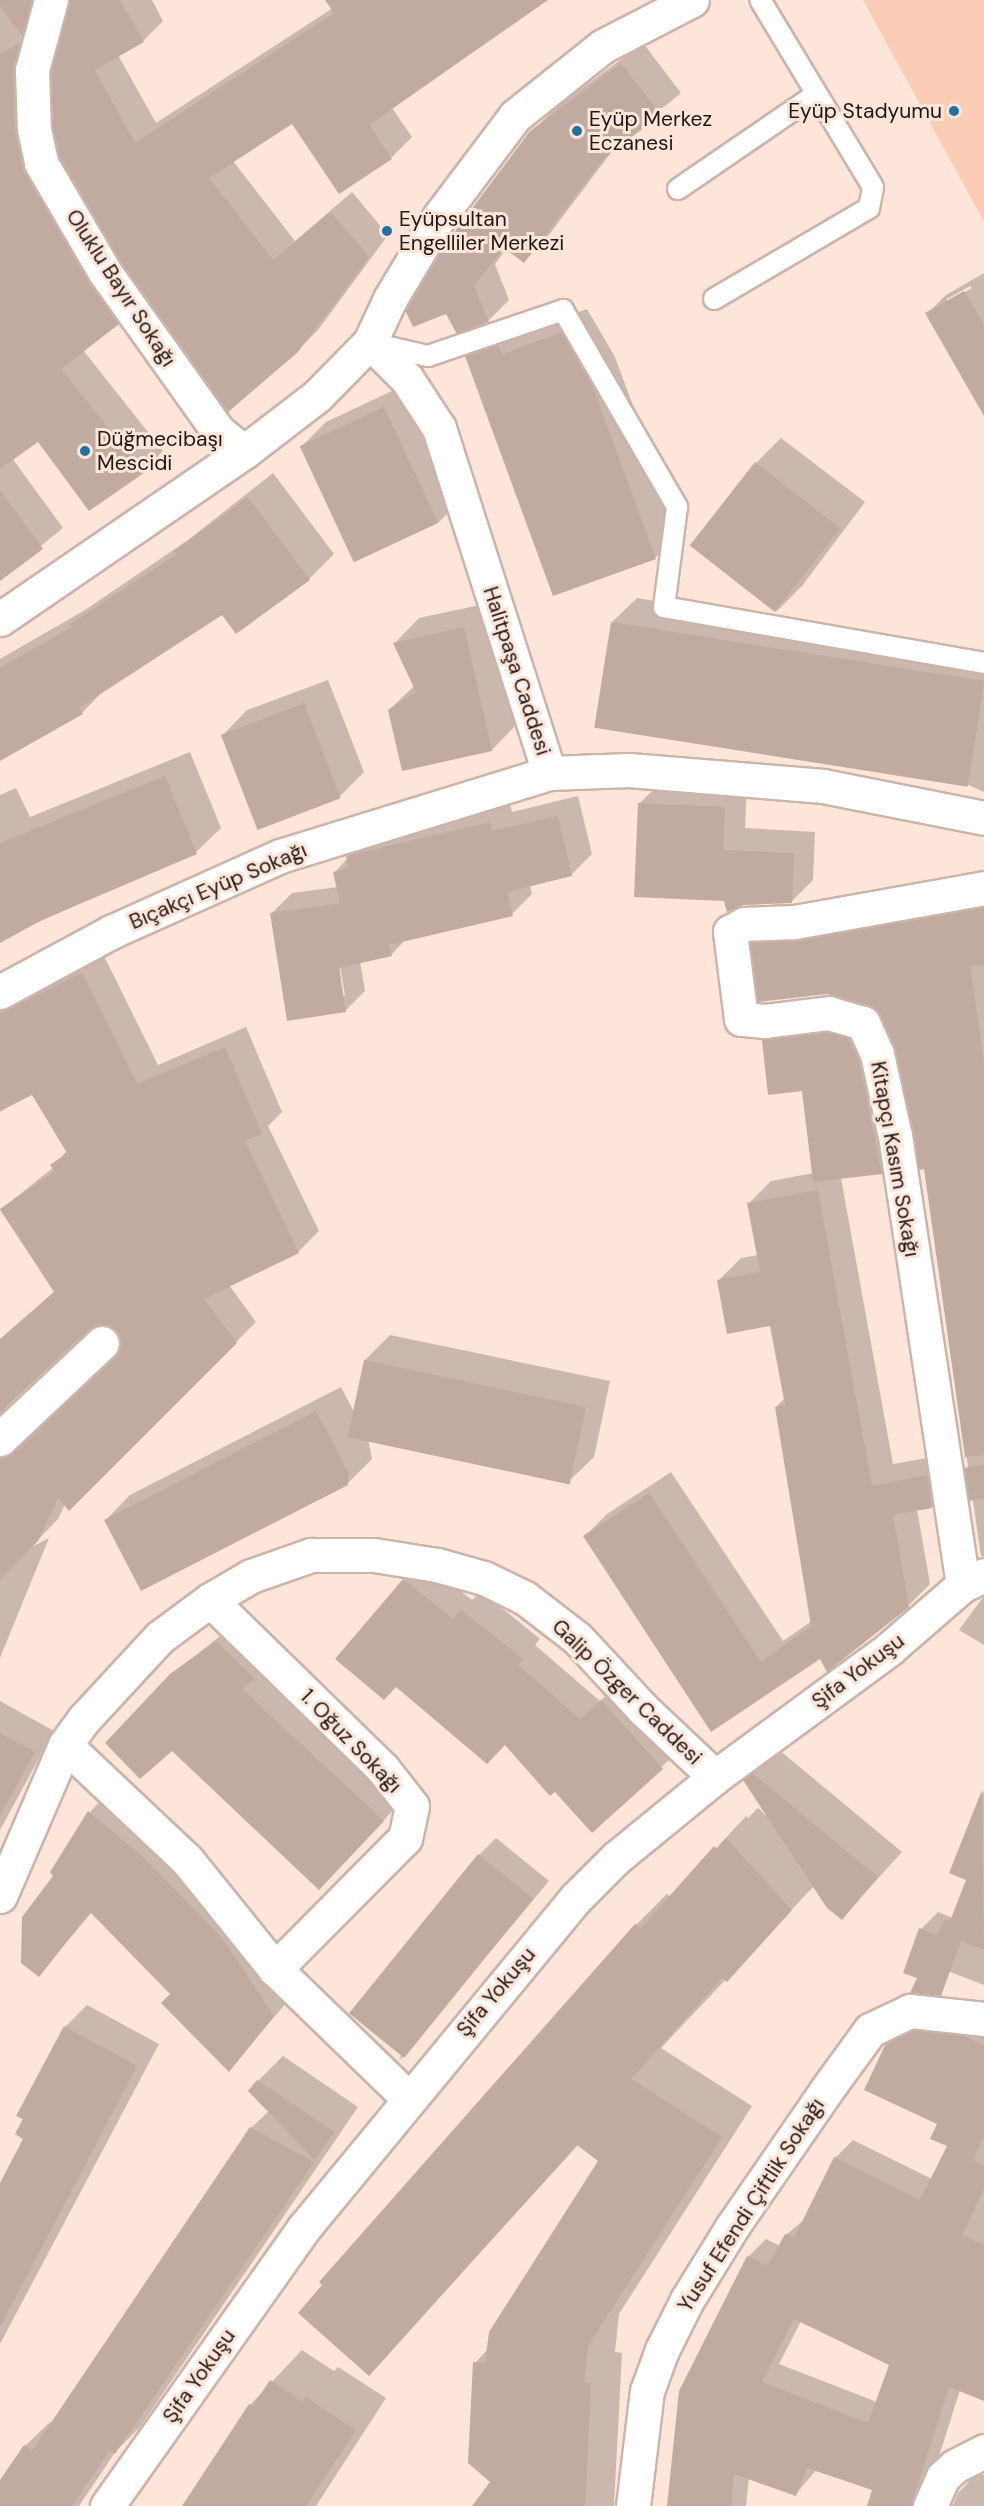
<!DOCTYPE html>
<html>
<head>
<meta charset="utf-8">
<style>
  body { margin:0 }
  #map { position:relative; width:984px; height:2506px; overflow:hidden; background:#fde5da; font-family:"DM Sans",sans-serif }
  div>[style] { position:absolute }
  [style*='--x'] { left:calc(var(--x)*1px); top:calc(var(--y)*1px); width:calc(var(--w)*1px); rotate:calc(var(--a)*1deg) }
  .green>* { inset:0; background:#fbccb6 }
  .shadow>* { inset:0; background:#0003 }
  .building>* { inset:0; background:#c1aaa0; transform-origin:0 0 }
  .roads { filter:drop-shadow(2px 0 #cbb4aa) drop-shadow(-2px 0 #cbb4aa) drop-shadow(0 2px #cbb4aa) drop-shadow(0 -2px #cbb4aa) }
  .service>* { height:20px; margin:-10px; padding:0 10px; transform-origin:10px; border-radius:10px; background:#fff }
  .minor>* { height:33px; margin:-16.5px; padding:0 16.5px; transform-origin:16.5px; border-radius:16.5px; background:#fff }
  .tertiary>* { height:33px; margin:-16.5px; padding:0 16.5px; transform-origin:16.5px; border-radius:16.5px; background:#fff }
  .dots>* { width:16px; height:16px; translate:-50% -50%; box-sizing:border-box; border:3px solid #fde5da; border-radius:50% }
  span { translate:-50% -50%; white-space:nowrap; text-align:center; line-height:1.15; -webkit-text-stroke:6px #fde5da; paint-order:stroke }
  .poi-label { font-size:21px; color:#201814 }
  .right { translate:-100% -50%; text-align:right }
  .left { translate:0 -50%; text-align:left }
  .street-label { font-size:21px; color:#201814 }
</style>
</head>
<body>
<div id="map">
  <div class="green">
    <div style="clip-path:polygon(863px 0,984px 0,984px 222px)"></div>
  </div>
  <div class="shadow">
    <div style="clip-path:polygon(0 0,47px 0,43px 146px,138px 303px,83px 350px,163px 451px,143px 472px,38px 440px,12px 458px,63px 528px,0 579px)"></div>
    <div style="clip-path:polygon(70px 0,152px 0,163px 21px,143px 41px,118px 55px,156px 123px,333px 8px,328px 0,545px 0,392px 108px,412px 137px,391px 158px,340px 192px,292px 122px,233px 161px,295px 241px,352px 192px,388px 235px,318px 330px,297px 351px,121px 260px)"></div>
    <div style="clip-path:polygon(643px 43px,681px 93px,616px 146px,545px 240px,524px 261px,507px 248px,495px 264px,509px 300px,488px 321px,442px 251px,532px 132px,553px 110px)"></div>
    <div style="clip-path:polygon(evenodd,984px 273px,984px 413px,927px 314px,946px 295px,984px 273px,970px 286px,972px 288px,947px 303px,947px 299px,970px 286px)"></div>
    <div style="clip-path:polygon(587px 309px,615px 357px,680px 533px,655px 558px,467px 356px,491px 332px,527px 330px)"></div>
    <div style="clip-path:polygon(409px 383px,463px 497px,439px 522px,356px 561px,301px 447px,326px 422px)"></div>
    <div style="clip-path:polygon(781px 438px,865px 502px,802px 586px,777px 611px,693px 547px,756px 463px)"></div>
    <div style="clip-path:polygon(273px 473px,334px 554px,309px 579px,222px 613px,105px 689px,82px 713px,0 759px,0 659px,85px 610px,188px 540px)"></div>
    <div style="clip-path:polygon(637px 598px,984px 656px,984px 792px,612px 622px)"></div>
    <div style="clip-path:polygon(489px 603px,516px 725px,492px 750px,389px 710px,415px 685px,395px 643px,419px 618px)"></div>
    <div style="clip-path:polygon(328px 680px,364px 772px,339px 797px,223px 735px,247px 710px)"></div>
    <div style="clip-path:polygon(190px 752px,221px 828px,196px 852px,0 939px,0 795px,16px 788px,30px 817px)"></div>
    <div style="clip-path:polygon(662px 781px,747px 785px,745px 828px,815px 832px,813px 880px,791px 902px,725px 900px,640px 803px)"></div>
    <div style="clip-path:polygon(evenodd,578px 796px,592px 854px,572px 874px,530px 885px,532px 894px,512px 914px,406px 939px,391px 955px,360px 962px,365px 991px,345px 1011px,272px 913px,292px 893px,338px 887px,335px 872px,368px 836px,510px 803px,512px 812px,578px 796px,339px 960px,345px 996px,342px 996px,339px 960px)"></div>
    <div style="clip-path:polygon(984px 890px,984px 1557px,981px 1556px,925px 1168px,897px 1050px,877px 1008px,827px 993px,752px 943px,772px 922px)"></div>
    <div style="clip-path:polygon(evenodd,103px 954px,158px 1065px,246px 1027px,282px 1112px,268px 1126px,319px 1231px,298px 1252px,229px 1285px,256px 1322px,69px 1509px,65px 1504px,58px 1519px,30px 1548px,49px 1538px,0 1658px,0 1340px,55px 1291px,0 1210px,54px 1167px,67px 1150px,32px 1093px,0 1112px,0 1004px,103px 954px,107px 1323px,117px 1330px,122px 1348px,35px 1433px,15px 1437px,1px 1422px,7px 1405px,88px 1328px,107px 1323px)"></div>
    <div style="clip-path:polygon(865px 1023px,897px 1157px,881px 1173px,841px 1178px,893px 1464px,949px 1454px,954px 1485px,932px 1507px,917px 1509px,930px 1584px,908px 1606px,821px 1657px,712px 1730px,585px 1536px,607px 1514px,671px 1472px,783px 1641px,812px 1621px,776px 1407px,785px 1398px,771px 1325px,719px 1280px,741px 1258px,758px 1255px,749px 1203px,771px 1181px,814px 1173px,804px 1089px,763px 1040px,779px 1025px)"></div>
    <div style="clip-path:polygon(390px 1335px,610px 1381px,594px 1457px,569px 1481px,368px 1439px,372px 1459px,347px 1484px,106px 1520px,130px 1495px,341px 1387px,354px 1412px,365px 1360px)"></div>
    <div style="clip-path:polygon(423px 1561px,472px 1600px,481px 1592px,513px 1617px,540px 1639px,535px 1645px,600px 1701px,620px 1683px,681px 1749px,592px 1831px,404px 1580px)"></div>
    <div style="clip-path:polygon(984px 1596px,984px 1645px,959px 1630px)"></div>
    <div style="clip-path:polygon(234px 1625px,271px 1661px,259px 1672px,400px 1803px,336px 1871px,171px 1675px)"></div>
    <div style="clip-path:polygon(0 1701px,54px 1731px,0 1830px)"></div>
    <div style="clip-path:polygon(778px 1749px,902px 1852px,842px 1918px,814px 1886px,661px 2048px,752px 2106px,619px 2314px,615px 2352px,622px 2353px,614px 2506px,474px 2506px,492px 2482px,475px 2363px,488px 2349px,600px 2160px,579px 2144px,369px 2374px,321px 2282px,636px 1925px,667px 1894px,671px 1897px,746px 1816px,748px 1818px,758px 1808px,771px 1820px,745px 1780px)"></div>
    <div style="clip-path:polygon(984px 1790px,984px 1985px,911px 1957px,921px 1929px,938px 1912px,953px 1918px,968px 1879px,951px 1872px)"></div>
    <div style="clip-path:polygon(109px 1792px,293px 1995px,229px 2070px,172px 1994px,92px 1912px,39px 1975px,55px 1875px,52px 1872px,90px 1812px)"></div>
    <div style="clip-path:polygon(496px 1838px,549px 1881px,399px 2061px,479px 1855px)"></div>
    <div style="clip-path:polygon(87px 2005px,159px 2044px,0 2344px,0 2185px,25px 2138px,65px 2027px)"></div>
    <div style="clip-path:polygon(evenodd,984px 2018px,984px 2400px,960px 2390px,929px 2488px,948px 2506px,868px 2506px,874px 2489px,817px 2469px,796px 2494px,749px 2477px,746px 2506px,669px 2506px,748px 2257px,766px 2239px,780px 2246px,786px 2235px,806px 2218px,835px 2158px,853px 2140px,932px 2179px,949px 2145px,939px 2123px,888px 2044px,906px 2025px,984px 2018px,801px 2321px,891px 2365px,877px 2402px,779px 2364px,801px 2321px)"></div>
    <div style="clip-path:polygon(283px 2056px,358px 2107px,140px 2427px,116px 2451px,79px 2506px,0 2506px,0 2483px,25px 2446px,50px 2422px,53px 2424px,251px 2128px,269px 2111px,258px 2081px)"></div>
    <div style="clip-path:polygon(302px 2350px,334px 2371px,338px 2367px,386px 2398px,316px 2506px,184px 2506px,250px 2405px)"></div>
    <div style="clip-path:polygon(977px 2473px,984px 2475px,984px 2506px,952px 2506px,959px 2492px)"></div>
  </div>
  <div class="building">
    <div style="clip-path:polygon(0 0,32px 0,22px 36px,0 5px)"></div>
    <div style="clip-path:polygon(69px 0,120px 0,144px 42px,95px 70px,135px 143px,334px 13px,325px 0,548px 0,369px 125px,392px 159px,339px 194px,292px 124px,209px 178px,273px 260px,331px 212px,369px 257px,298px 352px,228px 412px,120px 261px,59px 156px,53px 127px,51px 72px)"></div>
    <div style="clip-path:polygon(20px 43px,13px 71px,15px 130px,23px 167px,88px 281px,119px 324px,61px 369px,144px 473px,89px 511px,38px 442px,0 469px,0 54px)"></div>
    <div style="clip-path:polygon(621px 63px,661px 115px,605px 157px,524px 263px,504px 248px,474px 286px,489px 322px,457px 334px,446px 314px,413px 327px,405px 310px,441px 250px,530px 131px)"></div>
    <div style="clip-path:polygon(964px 291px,984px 325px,984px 416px,925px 313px)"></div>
    <div style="clip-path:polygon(562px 332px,591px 382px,656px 559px,553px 596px,465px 356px,498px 345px,502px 354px)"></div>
    <div style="left:384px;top:407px;width:128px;height:93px;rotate:65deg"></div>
    <div style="left:755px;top:462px;width:108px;height:106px;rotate:38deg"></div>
    <div style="clip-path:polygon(0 490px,43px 549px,0 581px)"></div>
    <div style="clip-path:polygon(248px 497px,310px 580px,236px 634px,222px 615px,79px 708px,83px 714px,0 761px,0 668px,72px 627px,70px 624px,177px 554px,174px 551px)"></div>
    <div style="left:611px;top:622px;width:378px;height:107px;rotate:9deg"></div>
    <div style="clip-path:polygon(464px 627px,492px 751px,402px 771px,388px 710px,416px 692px,393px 643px)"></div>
    <div style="left:304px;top:703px;width:102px;height:89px;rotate:69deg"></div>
    <div style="clip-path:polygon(165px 776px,197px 854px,42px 920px,0 943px,0 843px)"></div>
    <div style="clip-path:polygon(638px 803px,725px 807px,723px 850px,794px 853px,792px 903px,743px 905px,727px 912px,724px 901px,634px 897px)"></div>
    <div style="clip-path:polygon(558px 816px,572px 876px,507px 892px,513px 916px,389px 945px,392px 956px,339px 968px,346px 1012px,287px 1021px,270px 913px,340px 903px,333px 872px,349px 868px,346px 856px,490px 822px,492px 831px)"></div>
    <div style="clip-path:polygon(984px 907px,984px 965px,970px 966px,984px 1060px,984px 1455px,965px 1457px,924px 1169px,919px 1170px,894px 1046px,880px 1015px,868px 1005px,827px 994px,758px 1002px,750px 943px,797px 940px)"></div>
    <div style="clip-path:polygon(82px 973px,137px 1084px,225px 1047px,262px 1134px,245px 1141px,299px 1253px,204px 1299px,237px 1343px,69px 1511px,58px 1498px,38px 1541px,0 1580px,0 1457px,13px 1453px,120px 1348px,120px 1338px,108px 1325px,90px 1329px,0 1413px,0 1339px,54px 1292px,0 1209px,55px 1171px,50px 1165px,67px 1153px,32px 1095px,0 1111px,0 1013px)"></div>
    <div style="clip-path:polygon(827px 1032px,849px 1039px,859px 1060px,882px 1174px,813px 1182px,802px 1091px,768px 1095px,762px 1040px)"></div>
    <div style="clip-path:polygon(818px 1190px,872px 1486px,927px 1475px,932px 1508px,893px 1515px,909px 1607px,827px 1672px,820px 1659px,711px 1732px,583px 1536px,649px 1493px,761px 1662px,811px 1626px,775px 1407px,785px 1405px,770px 1326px,727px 1334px,717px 1280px,760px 1272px,747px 1203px)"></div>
    <div style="left:364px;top:1360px;width:227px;height:79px;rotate:12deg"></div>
    <div style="clip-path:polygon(316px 1411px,348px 1472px,348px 1485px,141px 1591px,104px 1520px)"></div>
    <div style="clip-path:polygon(984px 1464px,984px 1498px,969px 1501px,964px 1468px)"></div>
    <div style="clip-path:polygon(403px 1579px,453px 1619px,461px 1610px,494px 1636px,523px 1659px,518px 1665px,580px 1719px,601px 1700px,663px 1769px,592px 1833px,555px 1792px,550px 1796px,505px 1745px,487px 1764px,396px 1687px,384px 1700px,335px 1659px)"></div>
    <div style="clip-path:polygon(216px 1641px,255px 1679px,242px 1689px,384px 1821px,319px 1890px,172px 1751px,140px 1779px,105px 1743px,170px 1674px)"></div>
    <div style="clip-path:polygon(0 1733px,35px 1752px,0 1816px)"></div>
    <div style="clip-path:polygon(752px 1773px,878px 1877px,842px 1920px,827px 1908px,743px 1780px)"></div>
    <div style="clip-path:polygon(982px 1790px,984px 1950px,961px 1941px,941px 1996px,910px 1993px,917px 1978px,903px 1973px,919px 1928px,937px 1935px,945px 1919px,950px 1921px,966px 1880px,949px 1873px)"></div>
    <div style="clip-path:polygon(88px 1811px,142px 1856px,223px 1939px,274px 2016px,229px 2072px,161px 2003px,170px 1994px,90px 1912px,39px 1977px,21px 1963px,22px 1917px,53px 1876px,50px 1872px)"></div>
    <div style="clip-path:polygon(726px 1838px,792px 1910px,727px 1982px,722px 1978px,631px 2079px,722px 2137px,588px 2346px,584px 2383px,591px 2383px,585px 2506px,472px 2506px,490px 2482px,468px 2463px,473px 2362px,485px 2363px,489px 2332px,598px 2161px,577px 2145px,369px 2376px,298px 2313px,322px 2285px,319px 2282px,635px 1924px,641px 1928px,714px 1846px,717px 1849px)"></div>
    <div style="left:478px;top:1854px;width:71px;height:205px;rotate:39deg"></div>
    <div style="clip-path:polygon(64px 2026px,137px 2066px,0 2327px,0 2183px,23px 2139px,15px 2134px,23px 2119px,16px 2116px)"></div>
    <div style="clip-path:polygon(evenodd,913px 2030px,964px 2036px,984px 2045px,984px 2137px,973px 2160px,984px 2166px,984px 2189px,962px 2235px,984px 2245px,984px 2401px,949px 2387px,911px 2506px,867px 2506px,872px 2490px,807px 2468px,796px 2496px,734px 2474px,731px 2506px,667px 2506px,679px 2391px,747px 2256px,768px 2266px,785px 2234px,794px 2238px,834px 2157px,920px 2200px,947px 2146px,930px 2139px,937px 2124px,864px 2090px,886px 2043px,913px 2030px,794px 2319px,889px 2365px,868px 2423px,762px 2382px,794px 2319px)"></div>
    <div style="clip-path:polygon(257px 2080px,334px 2132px,315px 2160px,248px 2091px)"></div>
    <div style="clip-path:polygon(250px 2127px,314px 2162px,115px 2454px,110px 2450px,72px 2506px,0 2506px,0 2480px,24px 2445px,32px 2451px)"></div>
    <div style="clip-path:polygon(270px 2380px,303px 2402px,306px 2397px,356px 2430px,306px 2506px,182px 2506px,249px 2404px,253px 2406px)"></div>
  </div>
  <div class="roads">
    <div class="service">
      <div style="--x:678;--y:189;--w:168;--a:-34.4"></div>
      <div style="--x:714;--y:299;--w:180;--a:-30.4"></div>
      <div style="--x:869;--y:208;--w:21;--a:-79"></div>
      <div style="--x:873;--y:187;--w:218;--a:-121.1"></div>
      <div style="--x:376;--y:344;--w:53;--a:13"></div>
      <div style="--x:428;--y:356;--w:143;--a:-18.8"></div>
      <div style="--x:563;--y:310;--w:228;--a:59.9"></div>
      <div style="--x:677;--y:507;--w:101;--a:97.4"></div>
      <div style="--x:664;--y:607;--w:325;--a:9.9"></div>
    </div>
    <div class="minor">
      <div style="--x:51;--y:0;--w:73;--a:105.2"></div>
      <div style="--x:32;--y:70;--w:59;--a:88.1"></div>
      <div style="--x:34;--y:129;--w:35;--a:78"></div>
      <div style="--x:41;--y:163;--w:125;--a:59.7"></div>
      <div style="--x:104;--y:271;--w:196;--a:54.5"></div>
      <div style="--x:218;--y:431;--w:33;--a:39"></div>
      <div style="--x:0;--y:1439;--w:140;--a:-43.3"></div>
      <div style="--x:963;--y:1585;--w:454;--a:-98.6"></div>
      <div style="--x:895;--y:1136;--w:84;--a:-102.4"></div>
      <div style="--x:877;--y:1054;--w:34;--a:-114"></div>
      <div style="--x:863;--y:1023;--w:35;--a:-164"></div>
      <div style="--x:829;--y:1013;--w:64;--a:172.9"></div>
      <div style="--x:765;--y:1021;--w:24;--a:-175"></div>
      <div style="--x:741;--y:1019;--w:88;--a:-97.2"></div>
      <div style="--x:730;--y:932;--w:16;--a:-30"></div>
      <div style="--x:744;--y:924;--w:50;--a:-2.3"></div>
      <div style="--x:794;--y:922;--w:193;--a:-10.1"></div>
      <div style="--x:210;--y:1600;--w:242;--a:44.3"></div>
      <div style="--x:383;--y:1769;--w:47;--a:51.9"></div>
      <div style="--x:412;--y:1806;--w:33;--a:102"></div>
      <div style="--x:405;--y:1838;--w:185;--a:134.8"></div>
      <div style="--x:65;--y:1745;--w:168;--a:43.3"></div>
      <div style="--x:187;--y:1860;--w:140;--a:51.1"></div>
      <div style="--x:275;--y:1969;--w:185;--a:44.1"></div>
      <div style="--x:0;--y:1896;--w:164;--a:-66.7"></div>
      <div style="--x:65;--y:1745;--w:32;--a:-54"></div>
      <div style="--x:84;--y:1719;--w:112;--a:-47.2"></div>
      <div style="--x:160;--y:1637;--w:62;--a:-36.5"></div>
      <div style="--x:210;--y:1600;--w:48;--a:-30.3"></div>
      <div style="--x:251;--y:1576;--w:64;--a:-19.3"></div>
      <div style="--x:311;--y:1555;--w:63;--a:0"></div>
      <div style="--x:374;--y:1555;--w:64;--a:9"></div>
      <div style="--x:437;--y:1565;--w:49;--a:15.5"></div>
      <div style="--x:484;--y:1578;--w:46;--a:26"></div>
      <div style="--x:525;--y:1598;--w:66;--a:37.6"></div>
      <div style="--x:577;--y:1638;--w:97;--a:47.1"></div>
      <div style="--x:643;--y:1709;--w:99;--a:43.4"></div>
      <div style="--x:107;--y:2506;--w:339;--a:-54.7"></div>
      <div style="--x:303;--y:2229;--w:429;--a:-50.5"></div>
      <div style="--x:576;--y:1898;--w:57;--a:-45"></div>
      <div style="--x:616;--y:1858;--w:128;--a:-39.3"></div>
      <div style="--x:715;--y:1777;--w:216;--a:-36.3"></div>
      <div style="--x:889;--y:1649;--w:98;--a:-40.9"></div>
      <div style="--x:963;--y:1585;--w:23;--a:-25"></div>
      <div style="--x:633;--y:2506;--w:116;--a:-83.1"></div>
      <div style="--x:647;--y:2391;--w:44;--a:-69.9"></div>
      <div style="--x:662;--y:2350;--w:56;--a:-63.4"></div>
      <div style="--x:687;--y:2300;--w:86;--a:-58.3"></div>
      <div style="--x:732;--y:2227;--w:164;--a:-55.4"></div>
      <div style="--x:825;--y:2092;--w:77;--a:-54"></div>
      <div style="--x:870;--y:2030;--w:44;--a:-25.4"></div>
      <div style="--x:910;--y:2011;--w:74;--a:6.2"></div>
      <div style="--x:930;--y:2506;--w:32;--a:-66"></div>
      <div style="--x:943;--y:2477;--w:16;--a:-43"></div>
      <div style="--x:955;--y:2466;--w:33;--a:-27"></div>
    </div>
    <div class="tertiary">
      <div style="--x:370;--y:342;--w:52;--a:45"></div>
      <div style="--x:407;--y:379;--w:59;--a:56.9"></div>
      <div style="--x:439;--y:428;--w:362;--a:72.3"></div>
      <div style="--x:0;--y:619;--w:296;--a:-34.4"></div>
      <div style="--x:244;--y:452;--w:92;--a:-37.5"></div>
      <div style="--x:317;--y:396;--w:76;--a:-45.5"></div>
      <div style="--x:370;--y:342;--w:47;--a:-65.1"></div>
      <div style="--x:390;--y:299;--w:96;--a:-59.1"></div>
      <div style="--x:439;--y:217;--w:126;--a:-53"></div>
      <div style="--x:515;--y:116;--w:112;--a:-38.5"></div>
      <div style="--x:603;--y:46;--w:100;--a:-27.3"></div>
      <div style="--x:0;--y:992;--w:126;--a:-28.4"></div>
      <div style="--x:111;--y:932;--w:185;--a:-24.2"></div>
      <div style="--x:280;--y:856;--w:282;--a:-17.1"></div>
      <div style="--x:549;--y:773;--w:80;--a:-2.1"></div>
      <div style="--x:629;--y:770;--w:195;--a:4.7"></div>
      <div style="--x:823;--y:786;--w:164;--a:11.2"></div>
    </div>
  </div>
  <div class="dots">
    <div style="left:954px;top:111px;background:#2271a3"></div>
    <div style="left:577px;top:131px;background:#2271a3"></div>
    <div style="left:387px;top:231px;background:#2271a3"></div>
    <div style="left:85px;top:451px;background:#2271a3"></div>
  </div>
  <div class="poi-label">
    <span class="right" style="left:942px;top:111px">Eyüp Stadyumu</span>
    <span class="left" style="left:589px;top:131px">Eyüp Merkez<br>Eczanesi</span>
    <span class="left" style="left:399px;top:231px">Eyüpsultan<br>Engelliler Merkezi</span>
    <span class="left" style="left:97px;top:451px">Düğmecibaşı<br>Mescidi</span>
  </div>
  <div class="street-label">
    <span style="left:121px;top:288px;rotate:57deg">Oluklu Bayır Sokağı</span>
    <span style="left:517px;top:671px;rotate:72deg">Halitpaşa Caddesi</span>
    <span style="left:218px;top:886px;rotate:-23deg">Bıçakçı Eyüp Sokağı</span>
    <span style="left:895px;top:1159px;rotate:80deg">Kitapçı Kasım Sokağı</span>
    <span style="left:858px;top:1671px;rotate:-37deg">Şifa Yokuşu</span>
    <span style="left:627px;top:1692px;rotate:44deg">Galip Özger Caddesi</span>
    <span style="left:351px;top:1741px;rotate:46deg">1. Oğuz Sokağı</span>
    <span style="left:496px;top:1992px;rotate:-50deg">Şifa Yokuşu</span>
    <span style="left:751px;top:2205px;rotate:-57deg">Yusuf Efendi Çiftlik Sokağı</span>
    <span style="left:199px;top:2376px;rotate:-55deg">Şifa Yokuşu</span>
  </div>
</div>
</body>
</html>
